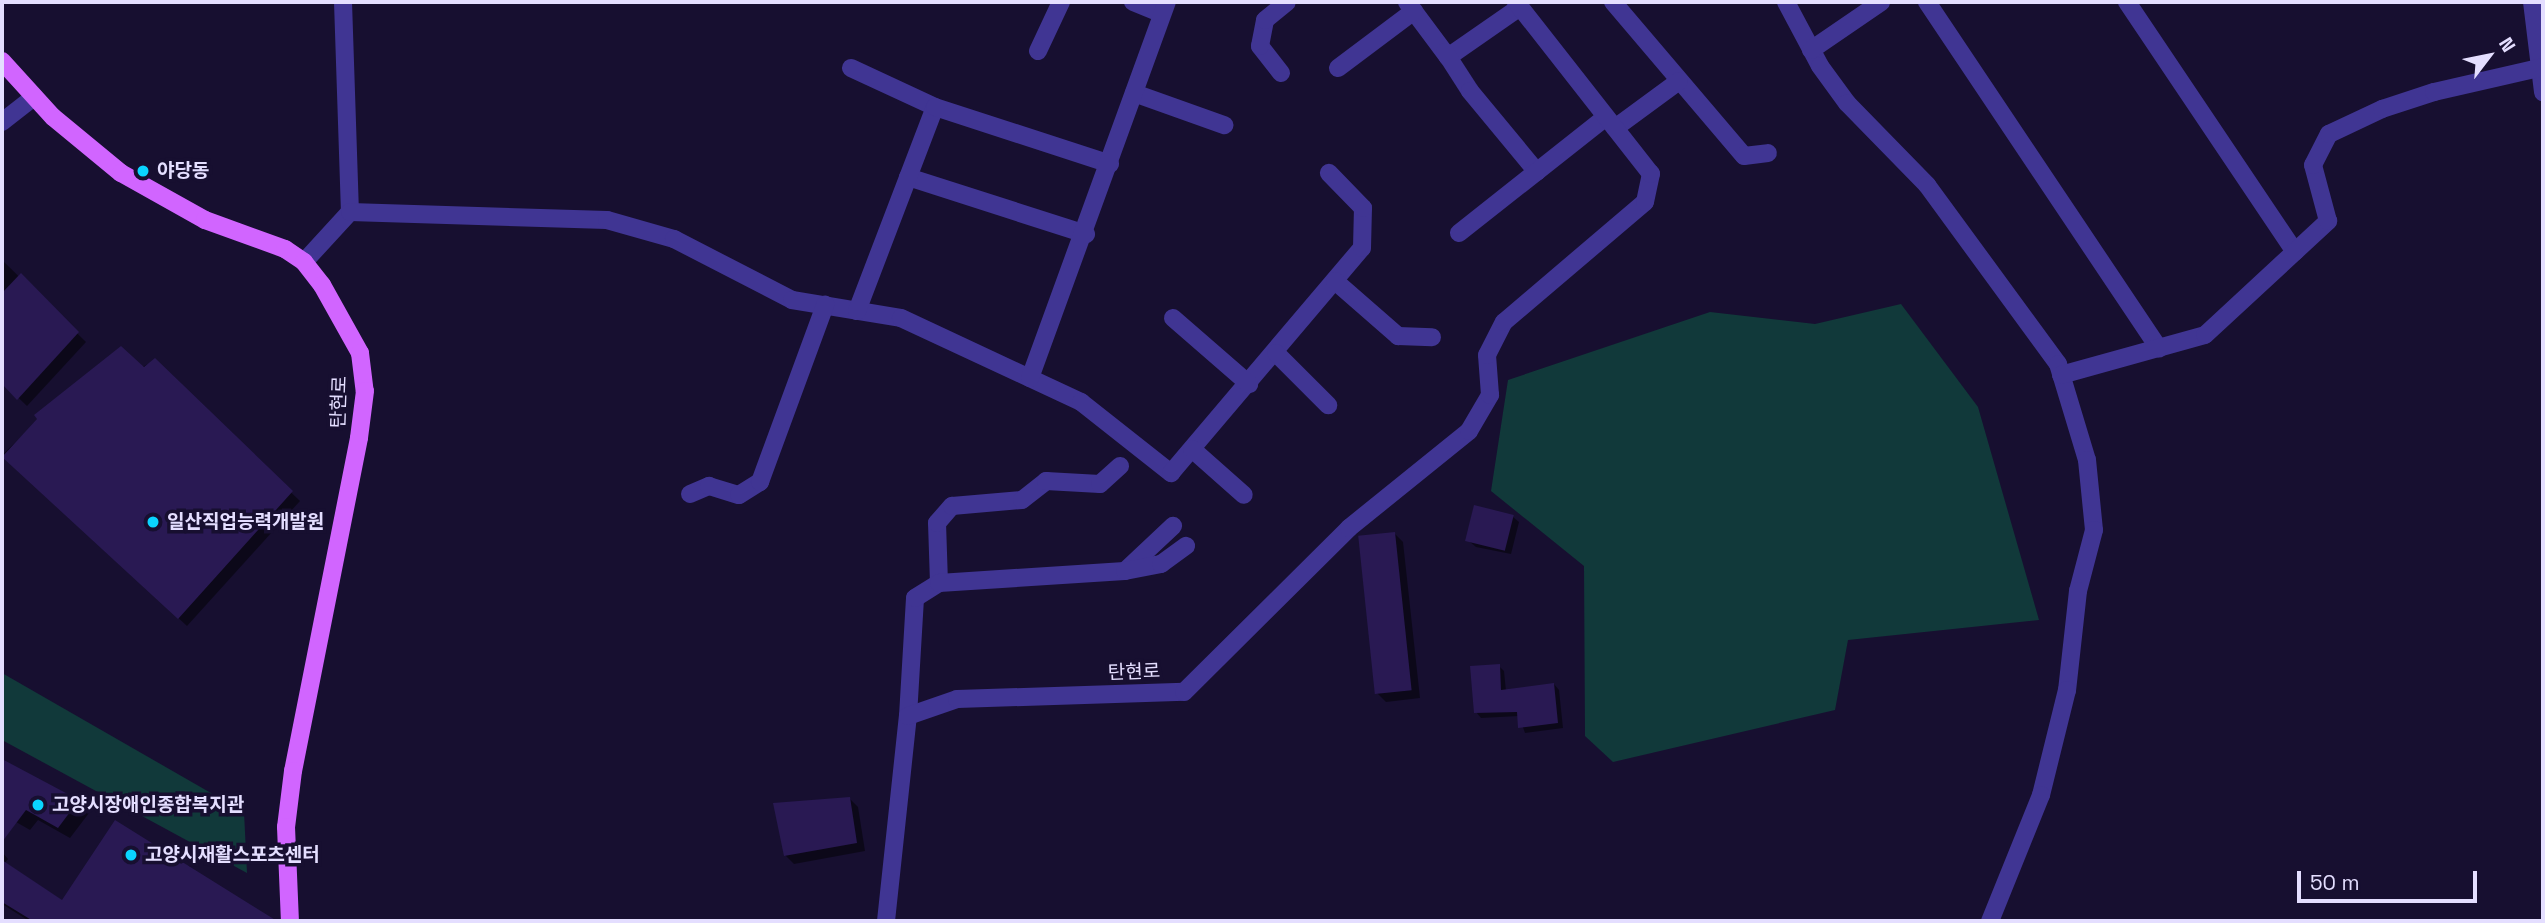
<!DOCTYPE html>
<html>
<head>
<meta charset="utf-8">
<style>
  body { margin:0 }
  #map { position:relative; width:2545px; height:923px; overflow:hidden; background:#170f30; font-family:"Space Grotesk","Noto Sans KR",sans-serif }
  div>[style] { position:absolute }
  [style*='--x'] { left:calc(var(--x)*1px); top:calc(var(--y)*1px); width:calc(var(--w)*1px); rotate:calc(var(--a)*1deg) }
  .green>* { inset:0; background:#11393a }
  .shadow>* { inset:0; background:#0007 }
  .building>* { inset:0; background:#291953; transform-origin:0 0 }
  .minor>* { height:18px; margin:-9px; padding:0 9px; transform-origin:9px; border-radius:9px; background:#403593 }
  .major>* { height:18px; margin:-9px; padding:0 9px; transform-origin:9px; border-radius:9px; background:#d165ff }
  .dots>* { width:19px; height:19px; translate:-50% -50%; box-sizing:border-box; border:4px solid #170f30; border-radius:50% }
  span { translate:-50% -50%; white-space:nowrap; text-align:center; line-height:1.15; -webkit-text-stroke:7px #170f30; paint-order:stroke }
  .poi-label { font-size:19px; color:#e4deff; font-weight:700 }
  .left { translate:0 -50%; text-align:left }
  .street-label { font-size:19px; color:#e4deff }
  .frame { position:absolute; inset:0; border:4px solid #e4deff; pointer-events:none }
  .north { position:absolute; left:2454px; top:21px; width:70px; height:70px; -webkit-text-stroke:5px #170f30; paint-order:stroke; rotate:58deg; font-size:19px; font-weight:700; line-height:28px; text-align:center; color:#e4deff }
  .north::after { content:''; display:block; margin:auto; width:24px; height:32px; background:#e4deff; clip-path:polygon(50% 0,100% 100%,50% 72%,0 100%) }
  .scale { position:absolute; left:2297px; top:871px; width:180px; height:32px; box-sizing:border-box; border:4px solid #e4deff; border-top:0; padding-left:9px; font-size:21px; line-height:24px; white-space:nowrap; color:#e4deff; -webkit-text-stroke:5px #170f30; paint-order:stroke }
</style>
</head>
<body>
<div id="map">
  <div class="green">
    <div style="clip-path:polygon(1901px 304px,1978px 407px,2039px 620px,1848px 640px,1835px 710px,1613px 762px,1585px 736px,1584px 566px,1491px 491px,1508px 380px,1710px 312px,1815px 324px)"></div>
    <div style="clip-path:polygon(2px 673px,244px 812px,247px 873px,2px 740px)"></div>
  </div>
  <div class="shadow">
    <div style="clip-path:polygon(2px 260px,86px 342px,27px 406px,2px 382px)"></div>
    <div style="clip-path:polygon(154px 361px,300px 501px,187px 626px,2px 455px,40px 419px)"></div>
    <div style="clip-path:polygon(1513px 517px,1519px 522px,1511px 554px,1476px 547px,1470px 542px)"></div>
    <div style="clip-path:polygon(1395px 534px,1403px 542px,1420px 698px,1386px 702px,1377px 693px)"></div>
    <div style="clip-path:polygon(1499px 666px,1504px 671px,1506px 691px,1554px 684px,1559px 690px,1563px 728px,1525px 733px,1519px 716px,1481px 718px,1476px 712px)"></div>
    <div style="clip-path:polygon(2px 761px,78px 802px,89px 813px,70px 838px,38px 820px,30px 830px,2px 814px)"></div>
    <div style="clip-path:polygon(850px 799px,858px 807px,865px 851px,794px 864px,785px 855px)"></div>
    <div style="clip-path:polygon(2px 852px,8px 859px,4px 864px,63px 903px,271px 921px,29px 921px,2px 904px)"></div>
  </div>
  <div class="building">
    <div style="clip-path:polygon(21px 273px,79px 332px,17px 400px,2px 384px,2px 293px)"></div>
    <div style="clip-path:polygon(121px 346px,144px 367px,155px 358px,293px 491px,178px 619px,2px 457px,37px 419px,34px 415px)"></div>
    <div style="left:1474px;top:505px;width:41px;height:37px;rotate:14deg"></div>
    <div style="left:1395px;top:532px;width:159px;height:37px;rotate:84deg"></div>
    <div style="clip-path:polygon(1500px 664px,1501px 690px,1554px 683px,1558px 723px,1518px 728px,1517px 712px,1474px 713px,1470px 666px)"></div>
    <div style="clip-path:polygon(2px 759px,79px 800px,58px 828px,26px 810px,2px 842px)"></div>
    <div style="clip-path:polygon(850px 797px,857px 843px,784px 856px,773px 803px)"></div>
    <div style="clip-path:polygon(115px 820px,277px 921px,33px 921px,2px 902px,2px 860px,62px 900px)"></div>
  </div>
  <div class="minor">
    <div style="--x:343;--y:2;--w:210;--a:88.1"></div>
    <div style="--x:1133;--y:2;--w:31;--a:22"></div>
    <div style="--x:1407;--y:2;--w:69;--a:53.3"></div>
    <div style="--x:1448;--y:57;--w:88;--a:-34.8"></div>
    <div style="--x:1613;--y:2;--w:202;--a:49.6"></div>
    <div style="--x:1744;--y:156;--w:24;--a:-7"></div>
    <div style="--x:1786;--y:2;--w:72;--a:62"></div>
    <div style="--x:1820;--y:66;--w:46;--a:53.9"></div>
    <div style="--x:1847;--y:103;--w:115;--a:45.7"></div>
    <div style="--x:1927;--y:185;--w:222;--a:53.8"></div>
    <div style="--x:2058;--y:364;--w:100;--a:73.2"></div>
    <div style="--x:2087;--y:460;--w:70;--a:84.3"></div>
    <div style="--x:2094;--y:530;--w:63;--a:104.7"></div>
    <div style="--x:2078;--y:591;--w:100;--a:96.3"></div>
    <div style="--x:2067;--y:690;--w:108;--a:103.9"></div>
    <div style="--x:2041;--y:795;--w:136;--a:112"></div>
    <div style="--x:1927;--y:2;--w:417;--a:56.2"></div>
    <div style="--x:2127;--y:2;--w:301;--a:56.1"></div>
    <div style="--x:2532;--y:2;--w:91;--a:83"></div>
    <div style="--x:1811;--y:50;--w:85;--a:-34.4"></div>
    <div style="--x:1038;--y:51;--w:54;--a:-64.9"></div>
    <div style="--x:1445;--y:52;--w:46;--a:57.3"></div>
    <div style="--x:1470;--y:91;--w:105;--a:50.4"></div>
    <div style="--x:851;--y:68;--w:93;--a:24.9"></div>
    <div style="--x:1338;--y:68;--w:95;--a:-36.9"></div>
    <div style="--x:1281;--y:73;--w:34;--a:-128"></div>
    <div style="--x:1260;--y:46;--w:26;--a:-79"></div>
    <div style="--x:1265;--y:20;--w:28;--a:-39"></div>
    <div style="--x:1134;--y:93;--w:96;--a:19.6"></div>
    <div style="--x:2;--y:122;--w:41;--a:-38"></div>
    <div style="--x:1615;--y:128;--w:79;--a:-36.3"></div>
    <div style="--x:908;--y:177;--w:187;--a:17.8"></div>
    <div style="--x:1459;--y:233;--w:187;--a:-38.3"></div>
    <div style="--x:304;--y:262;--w:68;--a:-47.4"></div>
    <div style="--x:350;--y:212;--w:257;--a:1.8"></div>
    <div style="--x:607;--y:220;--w:70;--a:15.8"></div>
    <div style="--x:674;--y:239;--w:133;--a:27.3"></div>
    <div style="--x:792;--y:300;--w:110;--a:9.4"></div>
    <div style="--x:901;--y:318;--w:199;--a:25"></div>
    <div style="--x:1081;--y:402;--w:115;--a:38.3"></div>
    <div style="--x:1171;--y:473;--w:295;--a:-49.7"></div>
    <div style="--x:1362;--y:248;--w:40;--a:-88.6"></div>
    <div style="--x:1363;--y:208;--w:49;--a:-134.2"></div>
    <div style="--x:1335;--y:281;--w:84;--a:41.1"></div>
    <div style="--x:1398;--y:336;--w:34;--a:2"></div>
    <div style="--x:857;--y:311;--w:218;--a:-69.1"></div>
    <div style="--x:935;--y:107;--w:184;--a:18"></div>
    <div style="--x:1173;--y:318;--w:101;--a:41"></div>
    <div style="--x:1276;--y:353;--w:74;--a:45"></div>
    <div style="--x:2061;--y:375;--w:149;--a:-15.5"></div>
    <div style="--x:2205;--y:335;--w:168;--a:-42.8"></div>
    <div style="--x:2328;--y:221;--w:58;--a:-105"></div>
    <div style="--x:2313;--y:165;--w:35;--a:-63"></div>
    <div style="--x:2329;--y:134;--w:59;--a:-25.3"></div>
    <div style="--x:2382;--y:109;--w:55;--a:-18.1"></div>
    <div style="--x:2434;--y:92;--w:112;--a:-12.9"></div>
    <div style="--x:1030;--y:378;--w:400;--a:-70"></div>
    <div style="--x:1192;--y:449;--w:69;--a:41.5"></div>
    <div style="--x:690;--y:494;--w:21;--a:-23"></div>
    <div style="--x:709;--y:486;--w:31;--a:17"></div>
    <div style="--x:739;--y:495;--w:25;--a:-32"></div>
    <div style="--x:760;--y:482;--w:189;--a:-69.8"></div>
    <div style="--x:1125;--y:571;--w:66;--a:-43.2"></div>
    <div style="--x:939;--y:583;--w:60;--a:-91.9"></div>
    <div style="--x:937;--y:523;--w:23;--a:-49"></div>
    <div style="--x:952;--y:506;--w:70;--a:-4.9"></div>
    <div style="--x:1022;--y:500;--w:31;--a:-38"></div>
    <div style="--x:1046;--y:481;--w:54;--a:3.2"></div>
    <div style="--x:1100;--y:484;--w:27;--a:-42"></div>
    <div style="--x:908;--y:716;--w:118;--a:-86.6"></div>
    <div style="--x:915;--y:598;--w:28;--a:-32"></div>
    <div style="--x:939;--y:583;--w:186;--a:-3.7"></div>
    <div style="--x:1125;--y:571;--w:37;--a:-11"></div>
    <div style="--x:1161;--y:564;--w:31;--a:-36"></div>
    <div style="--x:886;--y:921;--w:206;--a:-83.9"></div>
    <div style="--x:908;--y:716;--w:52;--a:-19.1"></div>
    <div style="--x:957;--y:699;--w:227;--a:-1.8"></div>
    <div style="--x:1184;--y:692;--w:233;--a:-44.8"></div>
    <div style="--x:1349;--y:528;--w:154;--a:-38.9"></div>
    <div style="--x:1469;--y:431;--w:42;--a:-59.7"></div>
    <div style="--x:1490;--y:395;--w:40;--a:-94.3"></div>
    <div style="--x:1487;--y:355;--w:37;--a:-63"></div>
    <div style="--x:1504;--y:322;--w:185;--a:-40.4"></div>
    <div style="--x:1645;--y:202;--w:29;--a:-78"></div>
    <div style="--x:1651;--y:174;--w:219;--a:-128.1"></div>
  </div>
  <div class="major">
    <div style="--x:2;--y:61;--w:76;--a:47.7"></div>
    <div style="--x:53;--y:117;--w:88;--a:39.5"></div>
    <div style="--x:121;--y:173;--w:96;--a:29.2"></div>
    <div style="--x:205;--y:220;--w:85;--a:19.9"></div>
    <div style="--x:285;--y:249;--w:23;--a:34"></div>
    <div style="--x:304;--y:262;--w:29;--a:52"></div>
    <div style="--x:322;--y:285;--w:78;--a:60.8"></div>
    <div style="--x:360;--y:353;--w:38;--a:83"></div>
    <div style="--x:365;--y:391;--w:47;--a:97.3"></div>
    <div style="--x:359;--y:438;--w:339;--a:101.2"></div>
    <div style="--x:293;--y:771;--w:56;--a:97.1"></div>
    <div style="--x:286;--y:827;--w:94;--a:87.6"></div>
  </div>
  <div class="dots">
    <div style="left:143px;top:171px;background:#0ad4ff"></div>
    <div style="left:153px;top:522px;background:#0ad4ff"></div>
    <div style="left:38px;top:805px;background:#0ad4ff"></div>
    <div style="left:131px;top:855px;background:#0ad4ff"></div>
  </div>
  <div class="poi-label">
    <span class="left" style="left:157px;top:171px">야당동</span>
    <span class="left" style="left:167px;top:522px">일산직업능력개발원</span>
    <span class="left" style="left:52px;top:805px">고양시장애인종합복지관</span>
    <span class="left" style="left:145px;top:855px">고양시재활스포츠센터</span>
  </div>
  <div class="street-label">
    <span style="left:339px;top:402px;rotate:-88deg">탄현로</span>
    <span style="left:1134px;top:672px;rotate:-2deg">탄현로</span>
  </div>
  <div class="frame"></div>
  <div class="north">N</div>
  <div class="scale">50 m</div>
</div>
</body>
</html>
